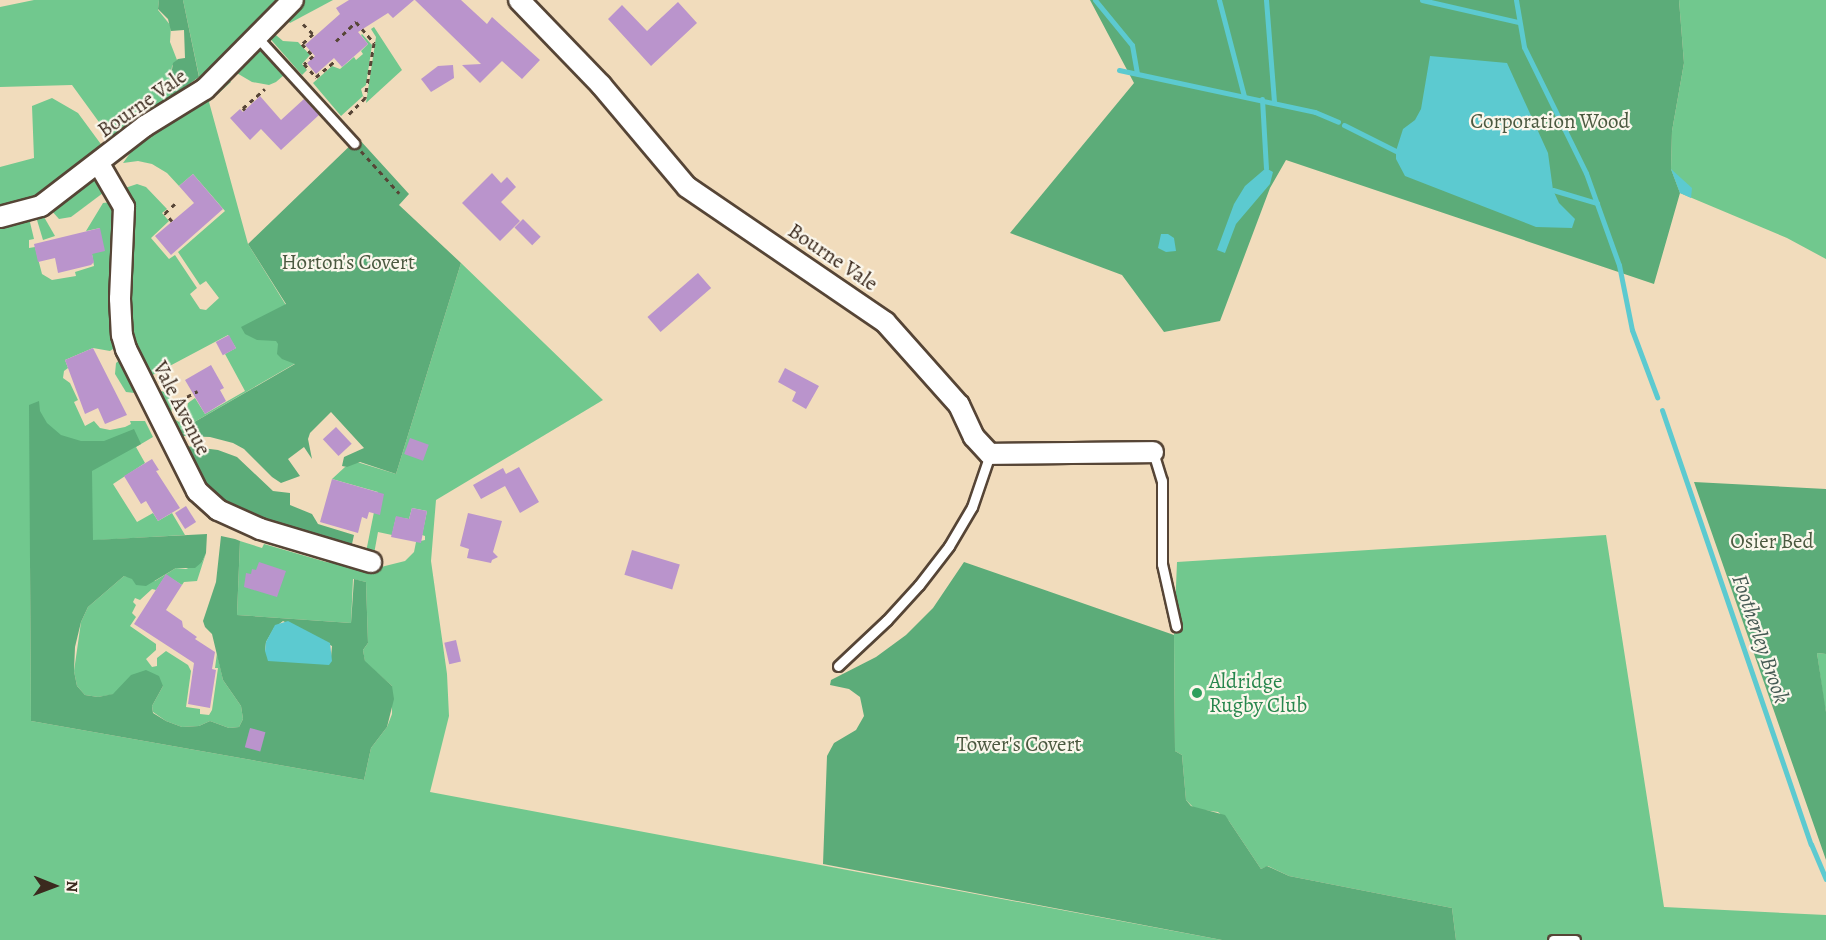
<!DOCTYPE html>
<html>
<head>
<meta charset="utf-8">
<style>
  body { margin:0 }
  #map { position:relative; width:1826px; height:940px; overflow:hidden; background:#f1dcbc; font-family:Alegreya,serif }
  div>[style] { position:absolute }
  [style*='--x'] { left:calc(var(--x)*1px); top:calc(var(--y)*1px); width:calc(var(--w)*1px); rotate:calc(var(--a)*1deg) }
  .green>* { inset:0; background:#71c88e }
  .forest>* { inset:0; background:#5cac79 }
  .water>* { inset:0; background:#5ccad0 }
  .stream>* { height:5px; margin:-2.5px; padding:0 2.5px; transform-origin:2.5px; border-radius:2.5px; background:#5ccad0 }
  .building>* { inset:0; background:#ba94cc; transform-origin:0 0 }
  .path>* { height:3px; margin-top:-1.5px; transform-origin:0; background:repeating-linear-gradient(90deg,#564536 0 4.5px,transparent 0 9px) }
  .roads { filter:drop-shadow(2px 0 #564536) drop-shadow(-2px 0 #564536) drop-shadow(0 2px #564536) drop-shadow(0 -2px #564536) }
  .service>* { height:9px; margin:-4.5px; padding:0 4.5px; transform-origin:4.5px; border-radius:4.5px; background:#fff }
  .minor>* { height:20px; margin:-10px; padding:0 10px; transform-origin:10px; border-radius:10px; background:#fff }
  .dots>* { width:16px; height:16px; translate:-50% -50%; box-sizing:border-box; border:3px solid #fbf7ec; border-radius:50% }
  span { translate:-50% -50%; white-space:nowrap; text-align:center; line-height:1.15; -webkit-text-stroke:4.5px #fbf7ec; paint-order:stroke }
  .street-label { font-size:21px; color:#3b2a1e }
  .park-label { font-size:21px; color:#4b5940 }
  .leisure-label { font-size:21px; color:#27864d }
  .left { translate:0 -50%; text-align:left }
  .water-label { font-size:22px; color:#455a53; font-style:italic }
  .north { position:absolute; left:24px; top:856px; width:60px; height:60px; -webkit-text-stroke:4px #fbf7ec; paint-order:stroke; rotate:91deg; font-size:16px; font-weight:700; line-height:24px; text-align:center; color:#3b2a1e }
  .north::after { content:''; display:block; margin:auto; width:21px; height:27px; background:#3b2a1e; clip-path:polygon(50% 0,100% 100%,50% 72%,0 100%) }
</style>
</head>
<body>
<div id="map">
  <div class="green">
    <div style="clip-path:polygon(34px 0,159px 0,158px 10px,171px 26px,170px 42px,177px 60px,172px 66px,169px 89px,171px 97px,112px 140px,72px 85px,0 87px,0 7px)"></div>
    <div style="clip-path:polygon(183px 0,281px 0,200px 81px)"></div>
    <div style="clip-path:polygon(302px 0,333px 0,290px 23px,286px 19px)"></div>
    <div style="clip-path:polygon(1679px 0,1826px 0,1826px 259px,1787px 238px,1680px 193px,1671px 169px,1672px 131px,1684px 63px)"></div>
    <div style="clip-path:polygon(374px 27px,402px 70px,366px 103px,376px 37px,371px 29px)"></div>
    <div style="clip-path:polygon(270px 30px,283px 41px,298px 42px,310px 55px,302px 64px,307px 70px,302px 75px,266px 34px)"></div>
    <div style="clip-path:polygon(362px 34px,372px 45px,366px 85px,361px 89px,363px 96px,341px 116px,313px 83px,332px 66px,340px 69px,354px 57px,356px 60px,363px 54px,361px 51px,368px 44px,361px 35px)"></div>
    <div style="clip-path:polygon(256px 49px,262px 50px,284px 75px,276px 82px,269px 85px,252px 82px,235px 72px)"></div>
    <div style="clip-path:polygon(228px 79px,231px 82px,209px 102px,248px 244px,315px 352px,177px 432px,155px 395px,162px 391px,169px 395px,172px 404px,171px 417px,179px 422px,185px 418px,188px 403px,195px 398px,205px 414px,245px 391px,225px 354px,236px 348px,228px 335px,147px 378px,133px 355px,119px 179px,125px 188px,137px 184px,146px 187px,167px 209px,162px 213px,169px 221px,151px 238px,169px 259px,175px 255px,197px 288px,190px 294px,200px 309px,206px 310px,219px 298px,206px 281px,200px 285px,178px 252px,225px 211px,193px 174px,179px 186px,167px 173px,152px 164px,138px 161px,123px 163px,136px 145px,208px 99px)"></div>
    <div style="clip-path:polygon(52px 98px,78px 113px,103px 147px,44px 196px,0 213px,0 167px,34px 158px,32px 106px)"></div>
    <div style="clip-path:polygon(95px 178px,107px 190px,71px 217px,59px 219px,51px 210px)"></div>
    <div style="clip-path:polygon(114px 196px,116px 347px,110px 351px,93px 348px,65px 360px,68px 368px,64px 371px,63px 378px,70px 383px,78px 400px,74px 402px,85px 426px,94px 421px,100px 428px,110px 430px,125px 427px,131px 424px,130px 421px,145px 421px,153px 437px,136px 447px,145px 463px,113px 484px,137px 522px,153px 513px,158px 521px,172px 513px,185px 535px,30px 544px,31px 721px,364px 780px,371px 748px,387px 727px,392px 714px,392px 686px,365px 662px,363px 650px,368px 643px,366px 582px,353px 579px,351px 623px,237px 615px,240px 541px,262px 548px,264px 544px,326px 562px,377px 568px,405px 561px,414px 552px,416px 542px,425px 540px,425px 536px,422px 535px,427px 511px,412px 508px,409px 519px,396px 517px,392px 535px,378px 532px,374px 554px,366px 552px,378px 492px,332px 479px,345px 467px,357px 462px,396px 474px,461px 263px,603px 400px,436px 500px,431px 561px,447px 674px,449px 716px,430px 792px,1222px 940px,0 940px,0 223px,29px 218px,34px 239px,29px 240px,29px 248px,35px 247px,42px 274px,52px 280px,76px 276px,75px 272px,94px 266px,92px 254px,100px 228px,86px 231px,103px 203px,112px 202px)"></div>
    <div style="clip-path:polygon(44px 217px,55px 236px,43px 240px,37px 220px)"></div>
    <div style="clip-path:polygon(122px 358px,139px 391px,135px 393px,126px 392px,115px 374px,116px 363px)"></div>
    <div style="clip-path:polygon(1606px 535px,1664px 907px,1826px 915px,1826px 940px,1456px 940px,1452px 908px,1289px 876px,1268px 866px,1261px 869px,1229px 821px,1218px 812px,1195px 809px,1186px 800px,1182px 755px,1175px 751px,1174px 635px,1177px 562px)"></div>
    <div style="clip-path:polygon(206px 553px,197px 581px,184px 582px,182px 585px,166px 575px,156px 590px,152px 589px,140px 600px,135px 598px,133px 602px,136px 605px,132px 613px,136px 617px,130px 626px,156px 644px,156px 650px,146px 659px,152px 667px,157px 666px,157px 658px,166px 651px,188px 665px,191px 671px,186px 707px,200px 709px,200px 714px,209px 715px,212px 710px,218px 668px,215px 668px,217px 653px,223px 680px,241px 706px,243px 719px,239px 727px,229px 728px,210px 721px,199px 726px,182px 727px,166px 721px,153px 712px,152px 706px,163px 686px,98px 697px,85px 695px,77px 686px,74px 671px,81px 622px,88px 607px,124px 576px,155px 581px,176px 568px,186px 569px,202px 562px)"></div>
    <div style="clip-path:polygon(1817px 653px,1826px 654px,1826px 712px,1824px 703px)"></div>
  </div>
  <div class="forest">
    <div style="clip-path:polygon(159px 0,183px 0,199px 77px,171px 97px,169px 89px,173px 63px,178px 59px,185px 58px,184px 30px,171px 31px,168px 19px,158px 9px)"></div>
    <div style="clip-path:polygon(1090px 0,1679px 0,1684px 63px,1672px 131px,1671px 169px,1680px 193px,1654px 284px,1286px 160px,1270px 188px,1220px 321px,1164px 332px,1122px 275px,1010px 233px,1134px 83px)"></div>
    <div style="clip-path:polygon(358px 138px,409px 194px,399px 205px,461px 263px,396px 474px,360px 462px,347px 467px,342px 466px,344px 457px,364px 448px,331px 412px,310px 433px,308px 439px,312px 459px,304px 447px,288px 459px,300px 476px,281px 483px,272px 477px,244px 449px,233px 443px,210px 437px,183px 436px,177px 432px,295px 364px,282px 359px,277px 354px,278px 344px,276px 341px,257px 340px,245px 334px,241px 327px,286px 304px,248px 244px)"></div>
    <div style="clip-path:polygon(evenodd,39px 401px,40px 411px,47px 423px,61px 435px,81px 441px,104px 441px,134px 429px,141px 444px,92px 471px,93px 540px,207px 534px,206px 553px,202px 562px,195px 568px,176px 568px,146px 586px,136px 585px,132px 579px,124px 576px,88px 607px,81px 622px,75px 647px,74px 671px,77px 686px,85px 695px,98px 697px,113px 694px,131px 675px,146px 670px,159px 676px,163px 686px,152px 706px,153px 713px,166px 721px,182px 727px,199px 726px,210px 721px,229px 728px,239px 727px,243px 719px,241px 706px,223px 680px,212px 634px,205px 627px,203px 621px,216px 582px,221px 536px,235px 539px,240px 541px,237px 615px,351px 623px,354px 579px,366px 582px,368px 643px,363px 650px,365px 661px,392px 686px,394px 699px,387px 727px,371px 748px,364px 780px,31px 721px,29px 405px,39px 401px,283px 621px,332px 646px,331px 657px,265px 651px,266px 642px,274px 628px,283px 621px)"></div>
    <div style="clip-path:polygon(186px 446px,218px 450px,237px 457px,273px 491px,290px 493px,290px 505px,312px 514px,318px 524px,354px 535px,352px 544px,260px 519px,222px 504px,205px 490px,182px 448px)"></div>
    <div style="clip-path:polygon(1694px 482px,1826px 489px,1826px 654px,1817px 653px,1826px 712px,1826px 860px)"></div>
    <div style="clip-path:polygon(964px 562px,1174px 635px,1175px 751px,1182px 755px,1186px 800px,1191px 806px,1225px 815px,1261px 869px,1267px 866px,1289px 876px,1452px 908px,1456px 940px,1222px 940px,823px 864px,827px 756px,834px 743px,856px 730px,864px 716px,860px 697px,849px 689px,830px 685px,831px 680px,876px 657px,906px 635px,933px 608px)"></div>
  </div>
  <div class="water">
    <div style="clip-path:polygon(1430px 56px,1507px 63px,1548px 153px,1553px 190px,1559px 203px,1575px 219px,1572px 228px,1536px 227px,1405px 176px,1396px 159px,1396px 151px,1403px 129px,1415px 120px,1421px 109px)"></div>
    <div style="clip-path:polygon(1266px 168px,1273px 172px,1270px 184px,1236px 224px,1225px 253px,1217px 250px,1234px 204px,1245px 186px)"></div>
    <div style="clip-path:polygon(1671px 169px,1692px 188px,1691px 198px,1680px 193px)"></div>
    <div style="clip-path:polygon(1161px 234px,1168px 234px,1174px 238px,1176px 251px,1166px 252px,1158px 248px)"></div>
    <div style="clip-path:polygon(288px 621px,330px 643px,332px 661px,329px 665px,268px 661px,265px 651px,266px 642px,275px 625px)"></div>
  </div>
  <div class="stream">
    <div style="--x:1095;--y:0;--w:58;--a:50.6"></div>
    <div style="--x:1132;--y:45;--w:28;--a:80"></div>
    <div style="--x:1219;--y:0;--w:99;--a:75.4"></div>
    <div style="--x:1266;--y:0;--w:102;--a:85.5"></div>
    <div style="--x:1422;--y:0;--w:98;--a:12.9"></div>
    <div style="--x:1516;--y:0;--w:48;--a:80.3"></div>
    <div style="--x:1524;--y:47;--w:140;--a:63.8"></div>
    <div style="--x:1586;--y:173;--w:98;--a:70.3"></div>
    <div style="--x:1619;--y:265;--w:66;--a:78.7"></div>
    <div style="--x:1632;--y:330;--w:72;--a:69.5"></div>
    <div style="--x:1119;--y:70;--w:200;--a:12.1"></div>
    <div style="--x:1315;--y:112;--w:25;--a:23"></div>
    <div style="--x:1262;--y:99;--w:69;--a:86.7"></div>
    <div style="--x:1344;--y:125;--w:58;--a:26.6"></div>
    <div style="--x:1553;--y:190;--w:46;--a:16.5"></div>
    <div style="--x:1662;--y:410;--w:459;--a:71.1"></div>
    <div style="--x:1811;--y:844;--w:38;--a:67"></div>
  </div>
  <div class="building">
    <div style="clip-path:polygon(349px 0,414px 0,393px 18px,388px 13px,358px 32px,368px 44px,342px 67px,334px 58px,316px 74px,307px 63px,315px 56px,305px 45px,340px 14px,336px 8px)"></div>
    <div style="clip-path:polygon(415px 0,461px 0,487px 24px,492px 17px,540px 60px,522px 79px,502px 61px,480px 83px,462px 65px,481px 64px)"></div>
    <div style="clip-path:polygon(678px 2px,697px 23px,651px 66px,608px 19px,622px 5px,647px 31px)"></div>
    <div style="clip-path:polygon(453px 65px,454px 78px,431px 92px,421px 79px,438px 66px)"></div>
    <div style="clip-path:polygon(260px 96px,281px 120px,304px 99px,319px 115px,281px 150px,261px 129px,250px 140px,230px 118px,240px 109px,243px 112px)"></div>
    <div style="clip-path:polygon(492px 173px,501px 183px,507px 177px,516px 187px,501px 202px,520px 221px,500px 241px,462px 203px)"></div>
    <div style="clip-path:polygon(193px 174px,223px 209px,171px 255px,155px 236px,194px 203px,179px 186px)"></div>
    <div style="left:523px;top:219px;width:25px;height:12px;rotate:45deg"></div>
    <div style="clip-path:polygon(100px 228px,105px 251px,92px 254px,94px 262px,91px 265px,58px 273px,55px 258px,38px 262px,34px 244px)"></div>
    <div style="left:698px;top:273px;width:20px;height:67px;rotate:49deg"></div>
    <div style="left:229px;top:335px;width:15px;height:15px;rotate:62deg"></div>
    <div style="clip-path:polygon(93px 348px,127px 415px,105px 424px,98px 408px,85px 414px,65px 360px)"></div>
    <div style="clip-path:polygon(211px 365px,224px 388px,220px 390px,226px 401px,205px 414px,185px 380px)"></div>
    <div style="clip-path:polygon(785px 368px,819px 386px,806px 409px,792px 401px,796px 392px,778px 382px)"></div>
    <div style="left:336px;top:427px;width:23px;height:18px;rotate:47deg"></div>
    <div style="left:410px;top:438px;width:20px;height:17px;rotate:20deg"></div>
    <div style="clip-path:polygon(152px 459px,159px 470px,156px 471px,180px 508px,158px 521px,146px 501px,141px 504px,124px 476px)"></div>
    <div style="clip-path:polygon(519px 467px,539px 502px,520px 513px,505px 486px,481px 499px,473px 485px,503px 468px,506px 474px)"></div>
    <div style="clip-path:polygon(332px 479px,384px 494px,380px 515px,369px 512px,367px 519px,362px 517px,358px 533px,320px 522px)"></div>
    <div style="left:186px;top:506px;width:19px;height:13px;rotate:58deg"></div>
    <div style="clip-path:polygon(412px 508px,427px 511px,421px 543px,391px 537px,396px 516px,409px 519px)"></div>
    <div style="clip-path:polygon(468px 513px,502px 521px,493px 552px,498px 557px,492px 560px,491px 563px,467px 558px,469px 549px,460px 546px)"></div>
    <div style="left:632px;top:550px;width:50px;height:26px;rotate:17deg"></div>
    <div style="clip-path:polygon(259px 562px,286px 571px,277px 597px,244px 587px,246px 573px,251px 574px,252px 569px,256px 570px)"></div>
    <div style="clip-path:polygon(166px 574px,182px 585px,166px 610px,182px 621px,183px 627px,197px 637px,195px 639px,215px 652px,212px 669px,216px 670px,210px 708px,188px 704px,194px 663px,134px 624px)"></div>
    <div style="left:456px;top:640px;width:22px;height:12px;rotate:77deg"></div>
    <div style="left:250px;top:728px;width:16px;height:20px;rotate:15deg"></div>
  </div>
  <div class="path">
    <div style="--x:303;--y:24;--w:17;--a:45"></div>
    <div style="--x:313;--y:34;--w:15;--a:138"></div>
    <div style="--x:302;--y:44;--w:16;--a:47"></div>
    <div style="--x:313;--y:56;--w:12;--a:138"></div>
    <div style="--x:304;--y:64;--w:18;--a:47"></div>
    <div style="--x:316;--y:77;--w:23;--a:-40"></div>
    <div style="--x:336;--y:41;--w:28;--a:-44"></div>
    <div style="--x:356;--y:22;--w:28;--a:49"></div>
    <div style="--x:374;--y:43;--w:56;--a:99.3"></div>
    <div style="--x:365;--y:98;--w:25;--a:135"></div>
    <div style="--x:245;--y:110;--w:3;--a:-135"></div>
    <div style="--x:243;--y:108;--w:29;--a:-41"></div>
    <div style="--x:361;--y:151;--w:57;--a:47.9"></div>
    <div style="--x:172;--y:221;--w:11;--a:-131"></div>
    <div style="--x:165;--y:213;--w:16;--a:-43"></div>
    <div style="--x:179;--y:401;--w:21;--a:-28"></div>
  </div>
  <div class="roads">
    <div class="service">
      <div style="--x:257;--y:37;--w:144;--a:47.5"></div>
      <div style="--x:1153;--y:452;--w:30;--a:73"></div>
      <div style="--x:1162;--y:481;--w:83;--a:90"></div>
      <div style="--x:1162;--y:564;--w:64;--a:77.3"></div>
      <div style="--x:838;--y:666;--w:67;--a:-43.2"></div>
      <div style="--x:887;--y:620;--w:47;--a:-47.6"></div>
      <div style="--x:919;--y:585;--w:49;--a:-52.4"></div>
      <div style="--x:949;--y:546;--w:45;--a:-59.5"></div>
      <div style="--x:972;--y:507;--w:56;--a:-71.2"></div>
      <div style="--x:1553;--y:940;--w:22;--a:0"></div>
    </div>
    <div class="minor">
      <div style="--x:519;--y:0;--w:118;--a:46"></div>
      <div style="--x:601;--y:85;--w:133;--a:49.9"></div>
      <div style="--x:687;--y:187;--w:240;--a:34.3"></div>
      <div style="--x:885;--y:322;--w:111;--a:48.3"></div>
      <div style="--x:959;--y:405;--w:35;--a:65"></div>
      <div style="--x:974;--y:437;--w:23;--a:47"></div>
      <div style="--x:990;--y:454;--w:163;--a:-0.7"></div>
      <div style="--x:99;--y:164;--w:50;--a:59.8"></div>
      <div style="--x:124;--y:207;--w:92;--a:92.5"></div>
      <div style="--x:120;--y:299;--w:36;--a:87"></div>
      <div style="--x:122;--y:335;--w:15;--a:74"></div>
      <div style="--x:126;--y:349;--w:159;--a:63.4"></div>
      <div style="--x:197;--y:491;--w:28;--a:42"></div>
      <div style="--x:218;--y:510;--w:46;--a:24.3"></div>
      <div style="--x:260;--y:529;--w:116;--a:16.6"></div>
      <div style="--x:0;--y:217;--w:42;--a:-15"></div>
      <div style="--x:41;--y:206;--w:131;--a:-37.6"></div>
      <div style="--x:145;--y:126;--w:70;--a:-31.7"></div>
      <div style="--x:205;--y:89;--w:125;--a:-45.3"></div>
    </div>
  </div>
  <div class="dots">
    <div style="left:1197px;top:693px;background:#2e9e5b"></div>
  </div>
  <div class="street-label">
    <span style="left:142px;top:103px;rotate:-35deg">Bourne Vale</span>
    <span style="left:833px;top:257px;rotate:34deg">Bourne Vale</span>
    <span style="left:182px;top:408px;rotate:63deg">Vale Avenue</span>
  </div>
  <div class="park-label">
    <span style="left:1550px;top:121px">Corporation Wood</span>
    <span style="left:348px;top:262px">Horton's Covert</span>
    <span style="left:1772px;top:541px">Osier Bed</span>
    <span style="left:1019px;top:744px">Tower's Covert</span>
  </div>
  <div class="leisure-label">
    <span class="left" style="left:1209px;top:693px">Aldridge<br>Rugby Club</span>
  </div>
  <div class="water-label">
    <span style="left:1760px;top:639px;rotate:71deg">Footherley Brook</span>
  </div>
  <div class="north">N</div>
</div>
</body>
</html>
